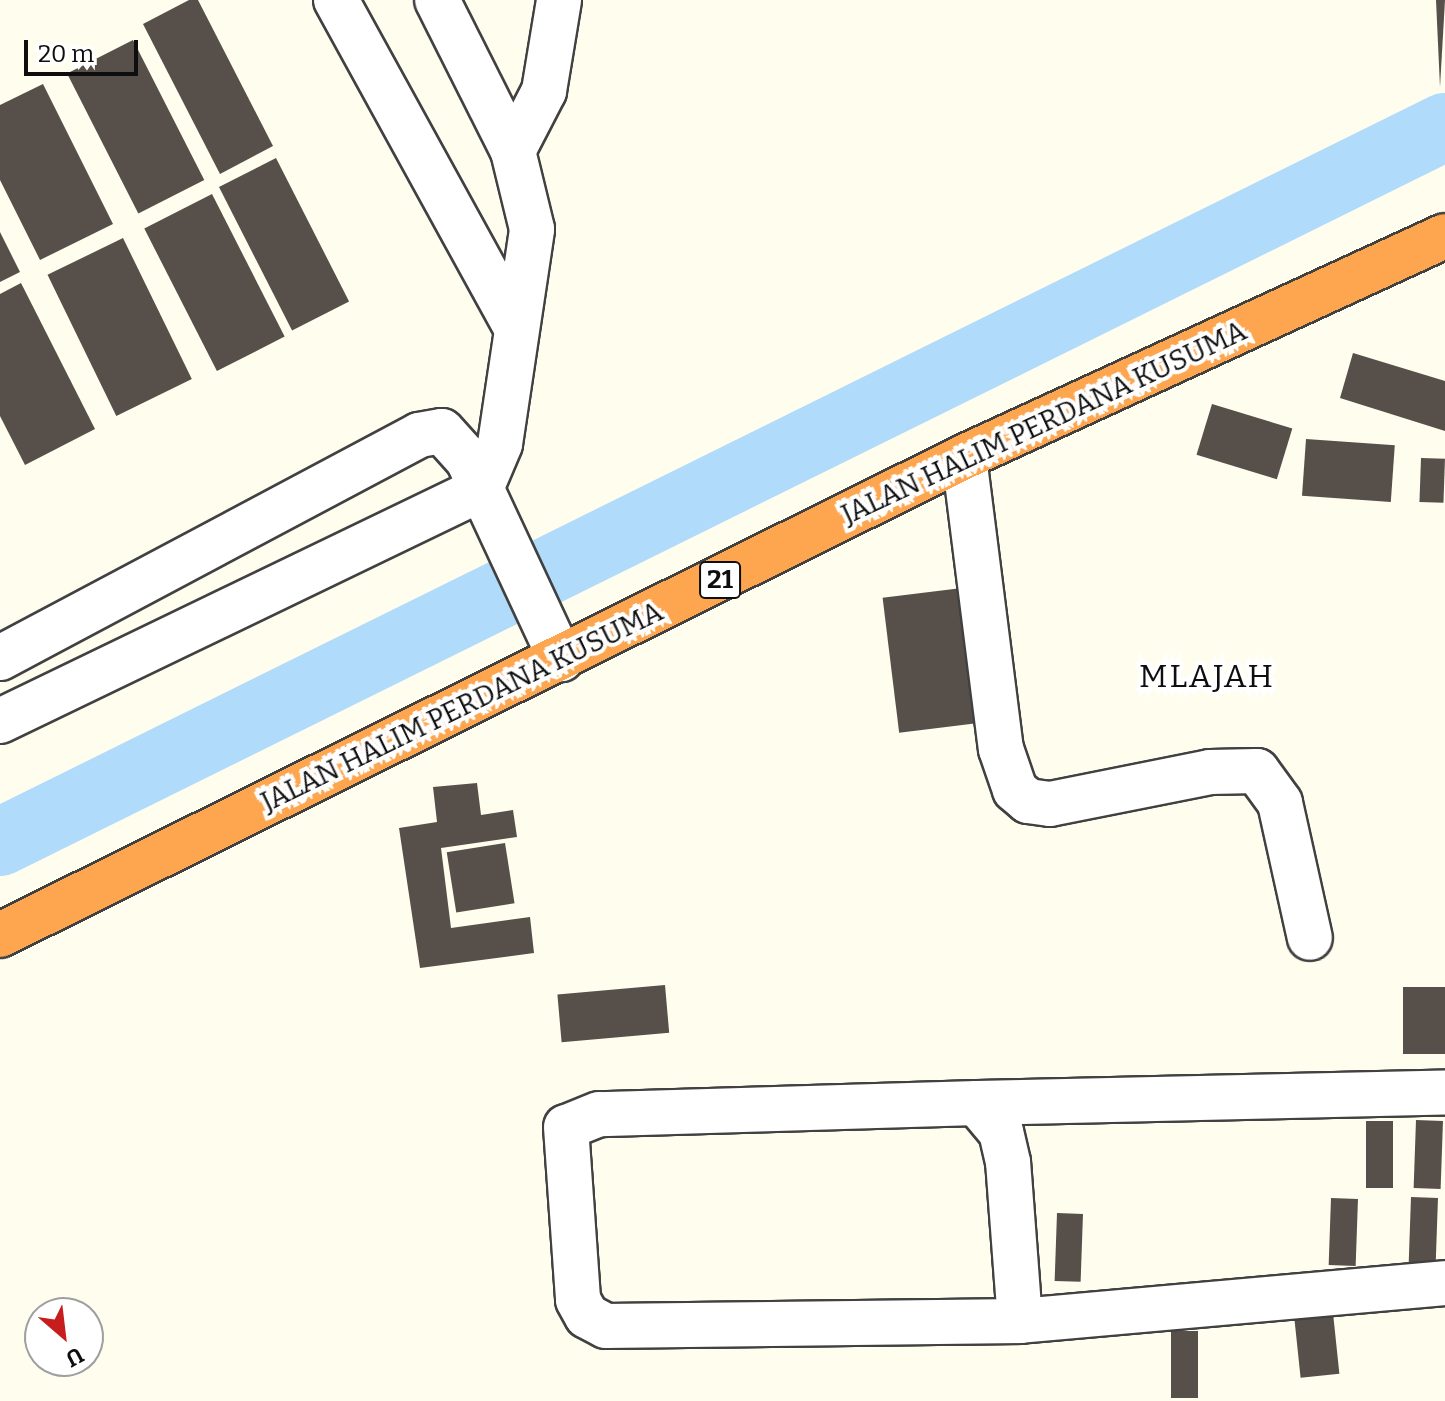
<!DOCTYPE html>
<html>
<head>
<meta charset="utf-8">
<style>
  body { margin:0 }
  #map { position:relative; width:1445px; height:1401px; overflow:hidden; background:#fffdee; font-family:Bitter,serif }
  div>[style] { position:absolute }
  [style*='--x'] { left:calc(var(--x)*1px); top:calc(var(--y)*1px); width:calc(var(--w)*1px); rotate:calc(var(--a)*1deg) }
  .river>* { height:68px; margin:-34px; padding:0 34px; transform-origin:34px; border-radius:34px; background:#b0dbfa }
  .building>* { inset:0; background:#574f49; transform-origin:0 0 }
  .roads { filter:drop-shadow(2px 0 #414141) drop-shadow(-2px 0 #414141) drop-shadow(0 2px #414141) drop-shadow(0 -2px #414141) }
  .minor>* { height:44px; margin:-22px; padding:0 22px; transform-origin:22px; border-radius:22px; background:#fff }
  .highway>* { height:44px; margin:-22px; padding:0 22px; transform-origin:22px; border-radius:22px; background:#fda64f }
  span { translate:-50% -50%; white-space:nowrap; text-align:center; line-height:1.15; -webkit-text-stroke:8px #fff; paint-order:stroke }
  .shield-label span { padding:2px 6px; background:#fff; border:2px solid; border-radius:6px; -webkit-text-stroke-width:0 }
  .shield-label { font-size:26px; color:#0e0e0e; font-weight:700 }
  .street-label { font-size:28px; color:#0e0e0e }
  .quarter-label { font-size:32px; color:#0e0e0e; letter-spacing:2px }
  .north { position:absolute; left:24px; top:1297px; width:80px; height:80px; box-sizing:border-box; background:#fff; border:2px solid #9f9f9f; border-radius:50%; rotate:152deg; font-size:22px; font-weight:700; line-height:32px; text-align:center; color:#0e0e0e }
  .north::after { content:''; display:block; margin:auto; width:28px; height:36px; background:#c71d1d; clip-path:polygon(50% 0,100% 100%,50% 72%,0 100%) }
  .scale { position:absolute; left:24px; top:40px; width:114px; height:36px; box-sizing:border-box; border:4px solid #0e0e0e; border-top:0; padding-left:10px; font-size:24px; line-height:28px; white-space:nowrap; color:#0e0e0e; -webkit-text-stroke:6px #fff; paint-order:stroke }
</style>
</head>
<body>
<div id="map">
  <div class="river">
    <div style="--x:0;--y:842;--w:1612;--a:-26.33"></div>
  </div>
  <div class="building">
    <div style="clip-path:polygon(189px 0,198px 0,273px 146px,220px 174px,143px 24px)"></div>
    <div style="clip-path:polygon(1436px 0,1445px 0,1440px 87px)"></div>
    <div style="left:133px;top:40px;width:157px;height:74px;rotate:63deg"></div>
    <div style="clip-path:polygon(43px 84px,113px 224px,40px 260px,0 180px,0 105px)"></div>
    <div style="left:276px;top:158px;width:161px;height:64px;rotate:63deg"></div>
    <div style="left:212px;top:194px;width:160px;height:76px;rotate:63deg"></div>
    <div style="clip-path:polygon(0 232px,20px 272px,0 282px)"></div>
    <div style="left:123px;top:238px;width:157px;height:84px;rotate:64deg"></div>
    <div style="clip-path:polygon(21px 283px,95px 429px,25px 465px,0 416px,0 294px)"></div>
    <div style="clip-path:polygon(1353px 353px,1445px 381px,1445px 431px,1340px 398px)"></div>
    <div style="left:1212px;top:404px;width:84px;height:53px;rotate:17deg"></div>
    <div style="left:1306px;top:439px;width:89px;height:57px;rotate:4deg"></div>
    <div style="left:1421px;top:458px;width:24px;height:44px;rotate:2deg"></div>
    <div style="left:962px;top:588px;width:136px;height:80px;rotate:83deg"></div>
    <div style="clip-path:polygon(477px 783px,481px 815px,513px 810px,517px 837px,441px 848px,451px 928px,530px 917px,534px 953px,420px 968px,399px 828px,437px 822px,433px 787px)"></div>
    <div style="left:505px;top:843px;width:61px;height:59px;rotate:81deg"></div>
    <div style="left:665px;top:985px;width:48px;height:108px;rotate:85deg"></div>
    <div style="left:1445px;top:987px;width:67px;height:42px;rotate:90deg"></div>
    <div style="left:1416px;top:1120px;width:27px;height:68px;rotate:2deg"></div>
    <div style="left:1366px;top:1121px;width:27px;height:67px"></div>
    <div style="left:1411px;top:1197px;width:27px;height:67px;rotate:2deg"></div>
    <div style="left:1331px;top:1198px;width:27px;height:67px;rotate:2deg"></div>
    <div style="left:1057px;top:1213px;width:26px;height:68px;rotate:2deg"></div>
    <div style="left:1333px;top:1313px;width:61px;height:39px;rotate:84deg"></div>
    <div style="left:1171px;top:1331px;width:27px;height:67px"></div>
  </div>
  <div class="roads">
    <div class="minor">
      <div style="--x:336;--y:0;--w:371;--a:61.2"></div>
      <div style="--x:513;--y:151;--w:68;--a:-62.7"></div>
      <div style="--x:544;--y:91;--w:92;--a:-80.6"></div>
      <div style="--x:964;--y:457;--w:294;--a:82.8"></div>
      <div style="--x:1001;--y:749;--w:43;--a:71.1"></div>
      <div style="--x:1015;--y:790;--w:17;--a:40"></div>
      <div style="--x:1028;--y:801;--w:22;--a:8"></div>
      <div style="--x:1050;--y:804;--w:163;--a:-11.3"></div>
      <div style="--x:1210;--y:772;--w:47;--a:-1.2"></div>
      <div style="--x:1257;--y:771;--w:39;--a:54"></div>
      <div style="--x:1280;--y:803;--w:138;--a:77.5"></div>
      <div style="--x:0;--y:658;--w:475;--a:-28"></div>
      <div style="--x:419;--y:435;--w:23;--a:-10"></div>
      <div style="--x:442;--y:431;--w:39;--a:48"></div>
      <div style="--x:468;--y:460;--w:220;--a:65"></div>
      <div style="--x:0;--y:721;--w:534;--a:-25.75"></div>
      <div style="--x:481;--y:489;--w:49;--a:-67.1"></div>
      <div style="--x:500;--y:444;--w:217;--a:-81.5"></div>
      <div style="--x:532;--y:229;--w:80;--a:-103.7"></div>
      <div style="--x:513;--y:151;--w:169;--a:-116.7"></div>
      <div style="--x:977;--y:1103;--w:468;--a:-1.3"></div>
      <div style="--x:1020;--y:1321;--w:159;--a:-94.3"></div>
      <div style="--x:1008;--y:1162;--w:31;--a:-103"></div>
      <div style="--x:1001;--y:1132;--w:38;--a:-130"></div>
      <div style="--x:977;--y:1103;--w:378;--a:178.3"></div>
      <div style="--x:599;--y:1114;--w:35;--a:158"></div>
      <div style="--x:566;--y:1127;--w:173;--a:86"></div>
      <div style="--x:578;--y:1300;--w:18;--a:61"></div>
      <div style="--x:587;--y:1316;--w:21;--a:28"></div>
      <div style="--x:606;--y:1326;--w:414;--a:-0.7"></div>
      <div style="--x:1020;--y:1321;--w:427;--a:-5.1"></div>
    </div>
    <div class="highway">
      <div style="--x:0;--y:935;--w:1076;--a:-26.37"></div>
      <div style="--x:964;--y:457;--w:529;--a:-24.68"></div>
    </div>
  </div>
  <div class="shield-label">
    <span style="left:720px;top:580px">21</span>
  </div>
  <div class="street-label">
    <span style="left:1044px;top:423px;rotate:-25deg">JALAN HALIM PERDANA KUSUMA</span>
    <span style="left:462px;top:707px;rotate:-26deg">JALAN HALIM PERDANA KUSUMA</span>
  </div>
  <div class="quarter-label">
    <span style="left:1207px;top:676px">MLAJAH</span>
  </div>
  <div class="north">U</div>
  <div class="scale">20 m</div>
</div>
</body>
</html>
